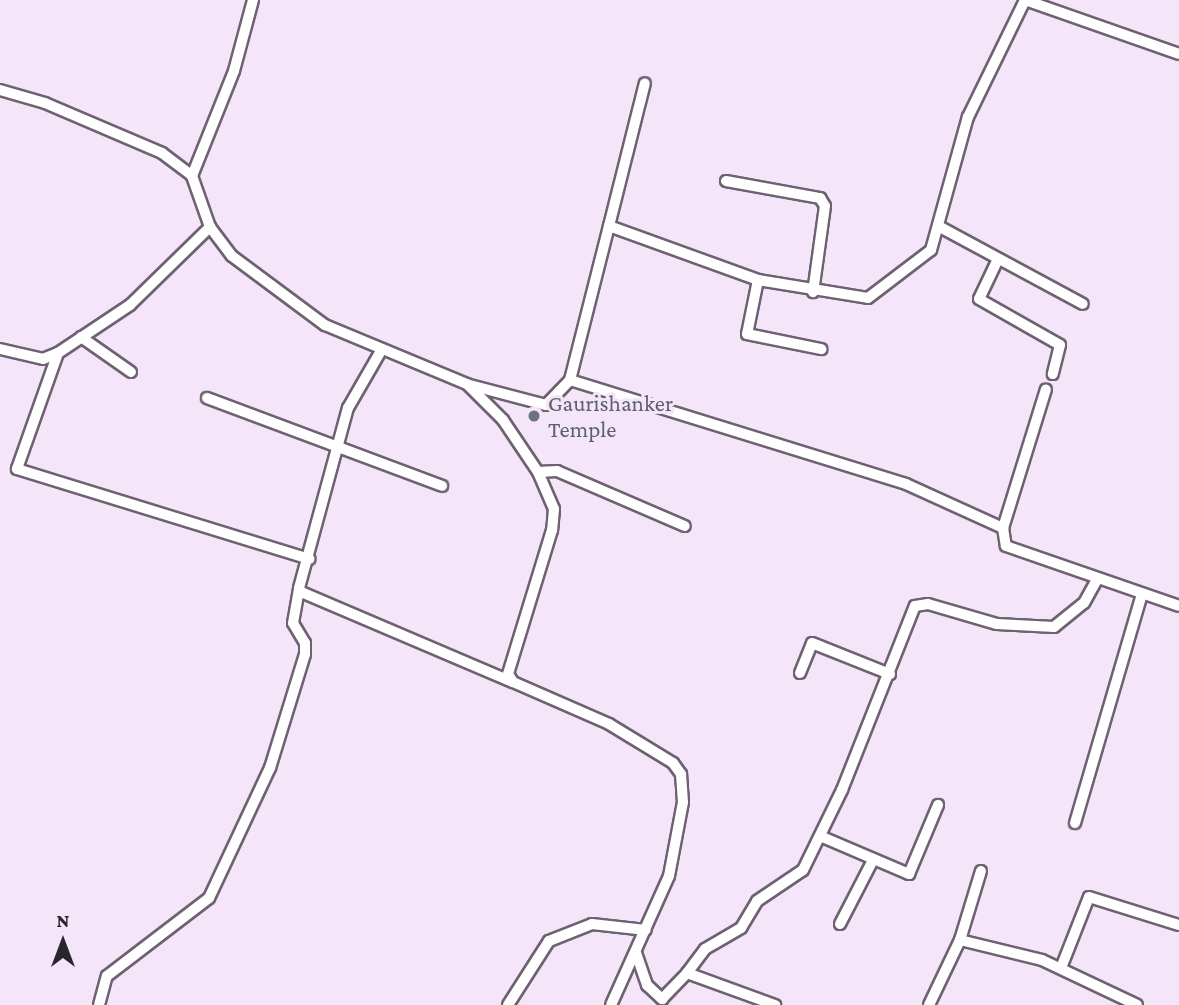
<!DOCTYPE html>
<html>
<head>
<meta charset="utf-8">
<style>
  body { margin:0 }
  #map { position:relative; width:1179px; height:1005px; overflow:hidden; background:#f4e5f8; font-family:"Crimson Pro",serif }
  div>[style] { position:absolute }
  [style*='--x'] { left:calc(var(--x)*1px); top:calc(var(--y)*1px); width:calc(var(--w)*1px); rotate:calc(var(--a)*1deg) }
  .roads { filter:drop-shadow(2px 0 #6e6172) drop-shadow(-2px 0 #6e6172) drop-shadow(0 2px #6e6172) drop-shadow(0 -2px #6e6172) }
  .street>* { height:10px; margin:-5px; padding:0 5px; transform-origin:5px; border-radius:5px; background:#fff }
  .dots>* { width:19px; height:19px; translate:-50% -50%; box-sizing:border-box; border:4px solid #f4e5f8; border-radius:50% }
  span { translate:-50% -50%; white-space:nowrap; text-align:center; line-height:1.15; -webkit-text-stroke:6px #f4e5f8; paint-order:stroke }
  .worship-label { font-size:23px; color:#5b616d }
  .left { translate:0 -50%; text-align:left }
  .north { position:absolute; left:28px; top:907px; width:70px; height:70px; -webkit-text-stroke:5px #f4e5f8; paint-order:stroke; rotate:0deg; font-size:19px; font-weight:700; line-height:28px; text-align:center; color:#2a242b }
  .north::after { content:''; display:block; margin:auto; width:24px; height:32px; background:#2a242b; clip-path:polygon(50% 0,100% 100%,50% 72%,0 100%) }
</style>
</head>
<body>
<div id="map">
  <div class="roads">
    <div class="street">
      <div style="--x:253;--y:0;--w:73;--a:105"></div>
      <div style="--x:234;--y:71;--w:113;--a:111.8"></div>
      <div style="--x:192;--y:176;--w:54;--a:70.6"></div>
      <div style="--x:210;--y:227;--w:36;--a:53"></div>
      <div style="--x:232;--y:256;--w:116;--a:36.6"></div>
      <div style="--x:325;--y:325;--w:154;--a:22.6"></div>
      <div style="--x:467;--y:384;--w:51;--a:45"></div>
      <div style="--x:503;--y:420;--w:63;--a:56.1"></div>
      <div style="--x:538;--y:472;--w:40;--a:66.6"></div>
      <div style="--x:554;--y:509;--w:21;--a:95"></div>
      <div style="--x:552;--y:530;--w:151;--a:107"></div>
      <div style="--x:508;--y:674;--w:9;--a:58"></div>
      <div style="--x:513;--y:682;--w:105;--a:23.6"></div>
      <div style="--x:609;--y:724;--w:75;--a:31.4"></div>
      <div style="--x:673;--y:763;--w:14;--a:54"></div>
      <div style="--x:681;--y:774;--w:28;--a:86"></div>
      <div style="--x:683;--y:802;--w:75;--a:100.7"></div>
      <div style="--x:669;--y:876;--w:141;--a:114.2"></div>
      <div style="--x:1025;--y:0;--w:163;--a:19.3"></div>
      <div style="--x:0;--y:90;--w:47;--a:16.1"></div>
      <div style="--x:45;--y:103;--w:127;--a:23.1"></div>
      <div style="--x:162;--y:153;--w:38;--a:37"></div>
      <div style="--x:726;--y:181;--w:96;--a:10.3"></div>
      <div style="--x:820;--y:198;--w:9;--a:58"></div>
      <div style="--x:825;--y:206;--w:87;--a:97.9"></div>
      <div style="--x:609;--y:226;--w:147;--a:-75.9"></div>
      <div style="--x:940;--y:227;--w:162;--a:28.3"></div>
      <div style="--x:998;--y:259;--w:44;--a:115.4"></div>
      <div style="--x:979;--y:299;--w:93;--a:29.6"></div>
      <div style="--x:1060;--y:345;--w:30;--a:104"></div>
      <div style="--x:758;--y:280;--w:55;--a:101.5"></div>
      <div style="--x:747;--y:334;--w:76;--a:11.5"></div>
      <div style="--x:81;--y:337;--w:61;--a:35"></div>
      <div style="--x:0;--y:349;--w:44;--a:13.1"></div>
      <div style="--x:43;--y:359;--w:16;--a:-22"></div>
      <div style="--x:58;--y:353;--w:87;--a:-33.7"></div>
      <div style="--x:130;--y:305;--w:112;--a:-44.3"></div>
      <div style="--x:58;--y:353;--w:123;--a:109.5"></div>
      <div style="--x:17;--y:469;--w:306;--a:17.1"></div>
      <div style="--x:570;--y:380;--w:159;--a:-75.8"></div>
      <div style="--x:609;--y:226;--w:158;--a:19.9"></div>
      <div style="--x:758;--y:280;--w:111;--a:9.3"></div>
      <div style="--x:868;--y:298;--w:79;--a:-37.3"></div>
      <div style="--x:931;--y:250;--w:138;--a:-74.5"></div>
      <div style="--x:968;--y:117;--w:130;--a:-64"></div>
      <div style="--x:470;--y:385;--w:79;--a:14.7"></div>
      <div style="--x:546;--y:405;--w:35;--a:-46"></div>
      <div style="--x:570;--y:380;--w:352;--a:17.2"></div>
      <div style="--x:906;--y:484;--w:107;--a:24.4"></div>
      <div style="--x:1003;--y:528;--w:18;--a:81"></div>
      <div style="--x:1006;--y:546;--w:183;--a:19.1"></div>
      <div style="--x:207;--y:398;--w:251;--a:20.5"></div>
      <div style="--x:538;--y:472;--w:19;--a:-3"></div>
      <div style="--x:557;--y:471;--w:139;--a:23.3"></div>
      <div style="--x:1003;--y:528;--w:145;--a:-72.8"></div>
      <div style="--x:299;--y:591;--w:232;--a:23.1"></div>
      <div style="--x:800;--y:673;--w:32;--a:-68"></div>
      <div style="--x:812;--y:643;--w:84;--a:21.7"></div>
      <div style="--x:1075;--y:823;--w:239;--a:-73.7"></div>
      <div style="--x:820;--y:836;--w:97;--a:23.1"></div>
      <div style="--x:909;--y:874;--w:75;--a:-67.2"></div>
      <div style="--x:840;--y:924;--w:72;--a:-62.7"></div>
      <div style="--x:960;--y:940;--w:72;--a:-73.1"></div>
      <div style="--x:636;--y:953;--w:34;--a:71"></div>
      <div style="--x:647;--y:985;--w:21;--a:43"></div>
      <div style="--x:662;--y:999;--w:36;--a:-46"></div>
      <div style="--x:687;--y:973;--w:94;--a:20"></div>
      <div style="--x:1061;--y:968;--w:76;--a:-68.5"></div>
      <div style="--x:1089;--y:897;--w:94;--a:17.3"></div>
      <div style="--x:687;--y:973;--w:30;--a:-53"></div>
      <div style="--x:705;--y:949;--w:42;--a:-30.3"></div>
      <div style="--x:741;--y:928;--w:31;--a:-59"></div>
      <div style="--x:757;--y:901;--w:55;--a:-34"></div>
      <div style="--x:803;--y:870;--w:89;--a:-64"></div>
      <div style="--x:842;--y:790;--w:198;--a:-68.4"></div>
      <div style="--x:915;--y:606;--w:13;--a:-9"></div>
      <div style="--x:928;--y:604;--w:72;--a:16.2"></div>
      <div style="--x:997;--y:624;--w:57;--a:3"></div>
      <div style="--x:1054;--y:627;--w:38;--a:-39"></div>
      <div style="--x:1084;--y:603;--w:26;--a:-61"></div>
      <div style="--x:99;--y:1005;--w:30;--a:-75"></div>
      <div style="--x:107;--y:976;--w:128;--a:-37.4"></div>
      <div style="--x:209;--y:898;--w:144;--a:-64.9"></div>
      <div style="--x:270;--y:768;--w:119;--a:-72.9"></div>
      <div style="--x:305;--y:654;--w:11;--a:-90"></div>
      <div style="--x:305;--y:643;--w:23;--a:-121"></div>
      <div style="--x:293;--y:623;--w:36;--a:-80"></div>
      <div style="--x:299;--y:588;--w:187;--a:-74.8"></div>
      <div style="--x:348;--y:408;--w:68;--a:-60"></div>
      <div style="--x:508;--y:1005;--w:76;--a:-57.4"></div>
      <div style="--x:549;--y:941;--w:46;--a:-21.6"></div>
      <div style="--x:592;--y:924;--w:54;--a:6.3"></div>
      <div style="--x:929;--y:1005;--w:72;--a:-64.5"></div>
      <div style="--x:960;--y:940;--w:84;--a:13.7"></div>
      <div style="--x:1042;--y:960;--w:105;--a:25.3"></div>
    </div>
  </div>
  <div class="dots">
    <div style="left:534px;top:416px;background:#6b7280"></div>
  </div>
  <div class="worship-label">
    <span class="left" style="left:548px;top:416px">Gaurishanker<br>Temple</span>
  </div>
  <div class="north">N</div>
</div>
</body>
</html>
